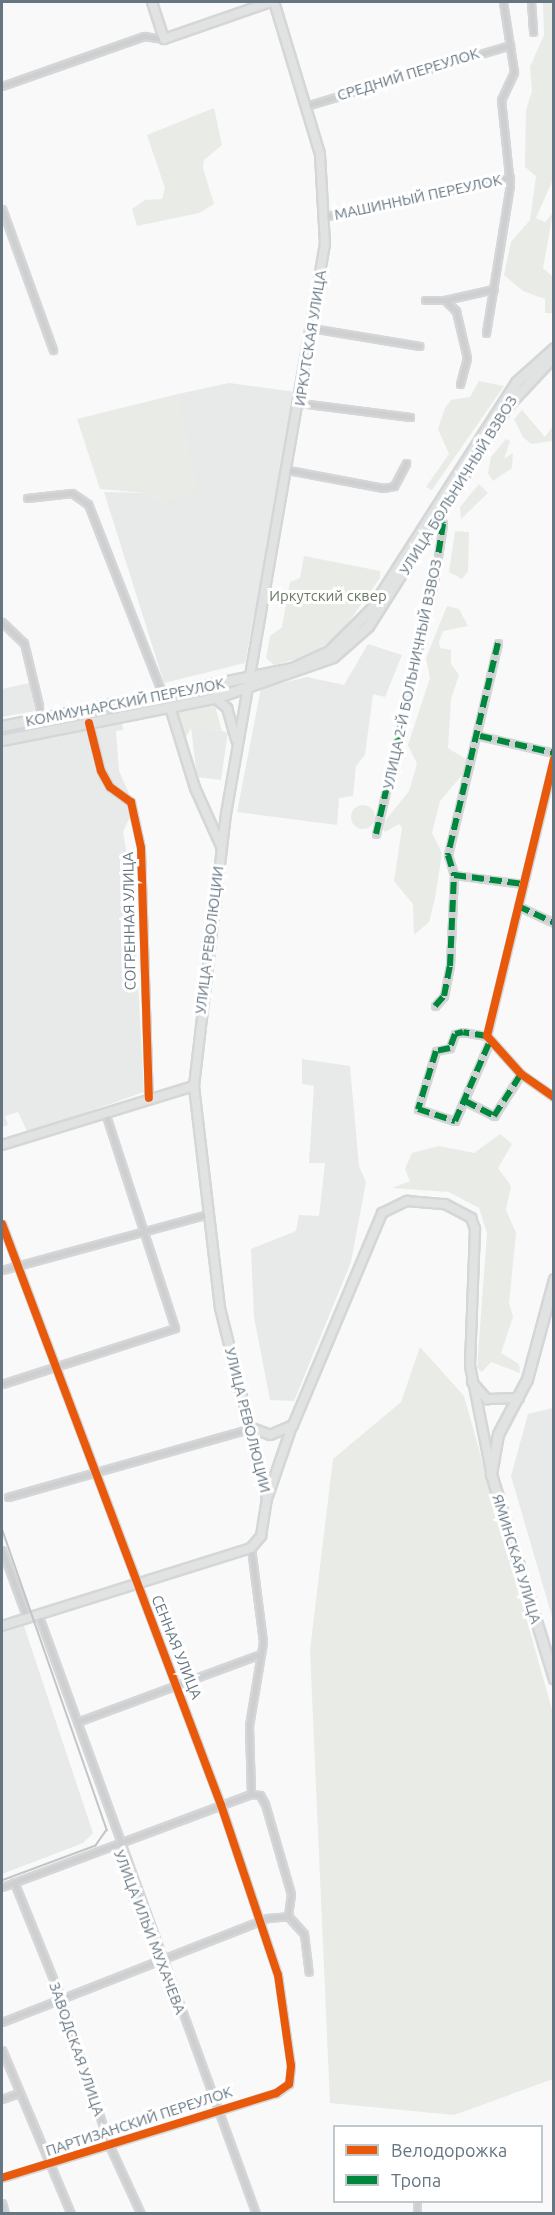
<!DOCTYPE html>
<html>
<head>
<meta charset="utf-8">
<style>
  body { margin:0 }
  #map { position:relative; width:555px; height:2215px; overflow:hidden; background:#f9f9f9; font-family:Ubuntu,sans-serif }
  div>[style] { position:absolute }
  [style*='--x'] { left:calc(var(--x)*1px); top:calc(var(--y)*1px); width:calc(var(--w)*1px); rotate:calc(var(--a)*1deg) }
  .built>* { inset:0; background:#e8e9e9 }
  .green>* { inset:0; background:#e8ebe6; transform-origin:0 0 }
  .round { border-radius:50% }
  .roads { filter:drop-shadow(2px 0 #d5d6d7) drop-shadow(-2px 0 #d5d6d7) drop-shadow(0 2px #d5d6d7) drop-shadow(0 -2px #d5d6d7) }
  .street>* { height:5px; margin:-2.5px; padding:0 2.5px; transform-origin:2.5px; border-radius:2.5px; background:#cecfd0 }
  .secondary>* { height:8px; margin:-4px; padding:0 4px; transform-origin:4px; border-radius:4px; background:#e1e2e2 }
  .primary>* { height:9px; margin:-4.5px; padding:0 4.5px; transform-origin:4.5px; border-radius:4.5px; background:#e1e2e2 }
  .tram>* { height:1.5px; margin:-0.75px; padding:0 0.75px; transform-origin:0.75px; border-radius:0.75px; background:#c3c5c6 }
  .quiet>* { height:6px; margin-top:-3px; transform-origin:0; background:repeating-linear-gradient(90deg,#00873e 0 12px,transparent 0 18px) }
  .cycleway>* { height:8px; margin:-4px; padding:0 4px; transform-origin:4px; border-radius:4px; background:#e8590c }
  span { translate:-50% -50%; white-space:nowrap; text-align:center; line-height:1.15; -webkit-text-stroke:6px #fff; paint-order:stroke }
  .street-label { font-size:15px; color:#657683 }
  .park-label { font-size:15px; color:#687a64 }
  .frame { position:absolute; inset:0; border:3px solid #657683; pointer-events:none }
  .legend { position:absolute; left:333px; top:2125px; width:210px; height:78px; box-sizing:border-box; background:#fff; border:2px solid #c1c8cd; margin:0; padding:8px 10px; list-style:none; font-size:18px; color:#657683 }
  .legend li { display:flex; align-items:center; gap:12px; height:30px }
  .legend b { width:30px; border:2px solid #c1c8cd }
</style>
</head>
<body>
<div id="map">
  <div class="built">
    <div style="clip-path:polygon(229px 383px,296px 392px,245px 663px,164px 683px,104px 492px,145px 493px,161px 503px,190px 472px,178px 394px)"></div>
    <div style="clip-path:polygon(368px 644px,402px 655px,385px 697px,373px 694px,365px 755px,356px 766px,353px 796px,339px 798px,337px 825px,237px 812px,261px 688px,307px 677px,344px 685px)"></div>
    <div style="clip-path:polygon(29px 683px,35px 711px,2px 717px,2px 689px)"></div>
    <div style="clip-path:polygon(122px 723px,123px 730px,116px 731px,119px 771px,139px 816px,129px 819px,123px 832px,133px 891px,144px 1092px,28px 1133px,18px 1112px,5px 1116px,8px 1125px,2px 1127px,2px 747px)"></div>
    <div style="clip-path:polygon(191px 727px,228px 732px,221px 780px,197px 777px)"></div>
    <div style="clip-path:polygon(302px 1059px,350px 1066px,359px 1166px,366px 1182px,351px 1262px,294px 1401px,270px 1400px,254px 1317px,251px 1249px,296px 1231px,299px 1215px,319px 1216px,325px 1163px,309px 1163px,314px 1086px,302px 1084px)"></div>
    <div style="clip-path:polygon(553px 1408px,554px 1408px,553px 1620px,511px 1476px,528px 1414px)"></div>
    <div style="clip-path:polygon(24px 1626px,93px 1833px,83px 1843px,2px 1874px,2px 1633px)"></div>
  </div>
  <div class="green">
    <div style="clip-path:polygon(543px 2px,553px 2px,554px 177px,536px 218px,545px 222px,553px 213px,543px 268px,553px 277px,553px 313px,545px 313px,545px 299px,523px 291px,504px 275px,511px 242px,530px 220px,536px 176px,525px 167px,526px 110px,532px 91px,530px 67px,544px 35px)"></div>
    <div style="clip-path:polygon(214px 108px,222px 145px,204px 160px,203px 168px,214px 204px,199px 213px,137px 226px,132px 209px,145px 200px,162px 199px,165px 188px,147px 135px)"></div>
    <div style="clip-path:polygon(479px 381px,504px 386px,432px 490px,426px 487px,449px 454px,438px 429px,445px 408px,451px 400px,470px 397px)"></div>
    <div style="clip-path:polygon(178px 394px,198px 492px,161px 503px,145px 493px,100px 489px,77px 419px)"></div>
    <div style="clip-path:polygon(522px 410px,545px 437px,553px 426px,553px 441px,531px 444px,523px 437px,514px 419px)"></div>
    <div style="clip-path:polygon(506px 439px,510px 441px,504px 459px,513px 453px,512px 468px,493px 481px,488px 473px,491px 457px)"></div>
    <div style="clip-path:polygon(479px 484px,488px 493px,461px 519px,460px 507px)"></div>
    <div style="clip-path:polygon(455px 531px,469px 532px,468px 571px,462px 579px,449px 572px)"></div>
    <div style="clip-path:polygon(304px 556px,380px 571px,380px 578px,338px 637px,305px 657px,274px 665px,266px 658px,270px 636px,282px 627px,290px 582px,300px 578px)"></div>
    <div style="clip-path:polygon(447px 606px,459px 609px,468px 626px,443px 631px,439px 642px,440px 648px,451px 650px,451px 664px,459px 675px,451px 699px,448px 748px,467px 760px,463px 774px,440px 801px,432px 833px,442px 853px,435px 898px,429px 922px,414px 935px,413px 904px,394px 881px,402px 828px,399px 824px,385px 832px,381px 826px,409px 791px,417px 764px,408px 745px,430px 678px,426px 658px)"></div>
    <div style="left:205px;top:691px;width:5px;height:207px;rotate:79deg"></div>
    <div style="clip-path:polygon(215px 706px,222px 731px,191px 728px,184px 740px,174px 713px)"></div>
    <div class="round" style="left:351px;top:805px;width:24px;height:24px"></div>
    <div style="clip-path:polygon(500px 1134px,512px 1144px,498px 1168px,511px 1186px,506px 1210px,516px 1233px,509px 1303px,513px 1317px,501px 1353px,519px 1364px,520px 1373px,491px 1362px,482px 1372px,477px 1368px,487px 1233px,479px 1208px,449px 1192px,392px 1188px,410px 1181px,405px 1169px,412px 1153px,439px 1146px,474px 1153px)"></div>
    <div style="clip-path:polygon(420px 1347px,464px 1396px,554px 1717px,553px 2079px,454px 2115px,330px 2103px,310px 1650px,333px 1459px,401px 1402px)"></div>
  </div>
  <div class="roads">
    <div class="street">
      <div style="--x:531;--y:2;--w:30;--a:86"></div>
      <div style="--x:2;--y:86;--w:151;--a:-19.4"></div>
      <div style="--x:144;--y:36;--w:20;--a:9"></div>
      <div style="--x:306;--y:106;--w:213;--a:-16.6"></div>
      <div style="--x:2;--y:209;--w:150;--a:70.1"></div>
      <div style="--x:327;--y:216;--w:187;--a:-12"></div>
      <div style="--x:425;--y:300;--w:20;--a:0"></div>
      <div style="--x:445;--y:300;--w:16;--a:45"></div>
      <div style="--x:456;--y:311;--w:48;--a:76.8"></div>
      <div style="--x:467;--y:358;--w:27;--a:105"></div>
      <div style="--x:445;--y:300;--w:50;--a:-12.7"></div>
      <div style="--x:311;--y:328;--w:110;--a:9.4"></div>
      <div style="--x:486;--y:333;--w:150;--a:-80.8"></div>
      <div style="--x:510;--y:185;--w:85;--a:-96"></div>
      <div style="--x:501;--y:100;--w:31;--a:-65"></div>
      <div style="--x:514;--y:72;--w:71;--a:-98.9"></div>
      <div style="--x:300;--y:403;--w:111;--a:7.3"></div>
      <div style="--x:288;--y:470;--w:97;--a:10.7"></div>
      <div style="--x:383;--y:488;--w:11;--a:-10"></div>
      <div style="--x:394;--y:486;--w:26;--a:-62"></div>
      <div style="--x:27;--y:498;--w:45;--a:-6.3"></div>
      <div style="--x:72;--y:493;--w:19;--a:35"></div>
      <div style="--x:88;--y:504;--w:205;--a:68.6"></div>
      <div style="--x:2;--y:622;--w:30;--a:44"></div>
      <div style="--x:24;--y:643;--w:77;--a:76.5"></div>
      <div style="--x:498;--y:643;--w:218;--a:103.3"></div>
      <div style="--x:448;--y:855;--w:21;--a:73"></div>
      <div style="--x:454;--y:875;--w:70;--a:7.4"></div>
      <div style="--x:89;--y:723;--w:49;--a:76"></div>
      <div style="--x:101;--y:771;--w:18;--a:61"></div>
      <div style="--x:110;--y:787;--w:26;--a:36"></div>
      <div style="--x:131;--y:802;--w:47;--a:77.7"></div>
      <div style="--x:141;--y:848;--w:250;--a:88.2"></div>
      <div style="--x:480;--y:736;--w:76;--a:12.9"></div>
      <div style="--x:554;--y:759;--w:285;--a:103.6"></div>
      <div style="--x:487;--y:1036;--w:51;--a:48.2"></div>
      <div style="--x:521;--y:1074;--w:40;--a:34.9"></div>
      <div style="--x:376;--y:834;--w:253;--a:-77"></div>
      <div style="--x:433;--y:588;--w:65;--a:-81.1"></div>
      <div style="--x:443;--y:524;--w:10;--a:-114"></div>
      <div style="--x:518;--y:906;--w:40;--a:25"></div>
      <div style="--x:435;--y:1006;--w:13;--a:-48"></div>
      <div style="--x:444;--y:996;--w:31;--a:-79"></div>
      <div style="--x:450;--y:966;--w:91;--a:-87.5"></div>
      <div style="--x:487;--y:1036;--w:24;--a:-171"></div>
      <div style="--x:463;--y:1032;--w:8;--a:166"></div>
      <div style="--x:455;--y:1034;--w:15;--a:110"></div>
      <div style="--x:450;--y:1048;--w:14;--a:168"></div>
      <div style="--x:436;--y:1051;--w:61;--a:107.2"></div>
      <div style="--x:418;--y:1109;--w:39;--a:18"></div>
      <div style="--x:455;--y:1121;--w:85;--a:-66.4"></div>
      <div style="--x:465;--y:1101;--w:33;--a:27"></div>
      <div style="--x:494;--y:1116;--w:50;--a:-57.3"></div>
      <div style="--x:2;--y:1224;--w:621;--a:69.35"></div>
      <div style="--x:221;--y:1805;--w:179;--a:71.5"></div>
      <div style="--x:278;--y:1975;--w:92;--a:81.9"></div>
      <div style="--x:291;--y:2066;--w:18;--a:96"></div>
      <div style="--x:289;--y:2084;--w:16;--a:145"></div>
      <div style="--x:276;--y:2093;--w:287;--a:162.8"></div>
      <div style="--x:2;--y:1270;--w:213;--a:-15.2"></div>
      <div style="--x:2;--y:1384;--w:182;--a:-17.9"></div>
      <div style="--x:175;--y:1328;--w:226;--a:-108"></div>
      <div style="--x:8;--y:1497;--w:254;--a:-15.8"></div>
      <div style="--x:251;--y:1548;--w:95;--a:82.7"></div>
      <div style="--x:263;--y:1642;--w:85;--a:99.5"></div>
      <div style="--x:249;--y:1726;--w:68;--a:88.3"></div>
      <div style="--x:251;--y:1794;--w:9;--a:6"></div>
      <div style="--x:260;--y:1795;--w:10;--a:61"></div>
      <div style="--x:265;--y:1804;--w:94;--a:73.9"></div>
      <div style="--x:291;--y:1894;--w:22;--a:98"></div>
      <div style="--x:288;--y:1916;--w:24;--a:48"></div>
      <div style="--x:304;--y:1934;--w:38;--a:83"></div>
      <div style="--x:2;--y:1550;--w:72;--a:69.8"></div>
      <div style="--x:38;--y:1614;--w:638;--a:70.03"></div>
      <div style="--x:77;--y:1722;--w:196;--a:-20.3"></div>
      <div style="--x:14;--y:1882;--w:123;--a:68"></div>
      <div style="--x:60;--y:1996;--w:159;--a:71.7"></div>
      <div style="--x:110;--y:2147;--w:74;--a:65.2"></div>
      <div style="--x:2;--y:1887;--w:266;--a:-20.5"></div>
      <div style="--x:2;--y:2022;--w:285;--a:-21.4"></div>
      <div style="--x:267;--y:1918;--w:21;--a:-5"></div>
      <div style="--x:2;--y:2050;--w:178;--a:67.2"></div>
      <div style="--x:2;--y:2099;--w:15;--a:-20"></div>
      <div style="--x:2;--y:2203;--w:11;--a:75"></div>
      <div style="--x:417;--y:2214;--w:12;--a:-90"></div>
    </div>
    <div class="secondary">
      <div style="--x:152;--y:2;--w:39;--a:72"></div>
      <div style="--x:164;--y:39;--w:112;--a:-19.2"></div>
      <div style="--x:213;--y:685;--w:10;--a:29"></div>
      <div style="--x:222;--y:690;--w:11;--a:131"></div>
      <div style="--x:215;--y:698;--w:16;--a:40"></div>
      <div style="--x:227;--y:708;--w:33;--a:74"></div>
      <div style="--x:170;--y:707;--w:85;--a:72.8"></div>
      <div style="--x:195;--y:788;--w:64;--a:65.9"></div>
      <div style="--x:2;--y:1145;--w:201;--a:-17.1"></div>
      <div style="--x:472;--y:1382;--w:23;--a:49"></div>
      <div style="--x:487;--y:1399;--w:32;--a:-2"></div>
      <div style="--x:252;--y:1428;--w:19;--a:21"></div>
      <div style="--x:270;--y:1435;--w:25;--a:-23"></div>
      <div style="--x:293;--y:1425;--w:230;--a:-67.2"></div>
      <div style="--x:382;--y:1213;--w:28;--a:-26"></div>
      <div style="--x:407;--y:1201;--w:38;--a:5"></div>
      <div style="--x:445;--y:1204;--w:30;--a:28"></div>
      <div style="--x:471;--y:1218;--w:12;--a:70"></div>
      <div style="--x:475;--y:1229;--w:137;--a:92.1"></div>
      <div style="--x:470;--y:1366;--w:107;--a:78.7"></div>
      <div style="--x:268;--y:1496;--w:74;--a:-71.1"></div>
      <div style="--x:2;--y:1626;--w:261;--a:-17.4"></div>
      <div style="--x:251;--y:1548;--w:16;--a:-50"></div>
      <div style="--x:261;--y:1536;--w:38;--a:-81"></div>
      <div style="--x:267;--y:1498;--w:196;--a:-103.9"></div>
      <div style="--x:220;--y:1308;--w:224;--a:-96.7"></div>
      <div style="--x:194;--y:1086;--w:274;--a:-83.3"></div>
      <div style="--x:226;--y:814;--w:579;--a:-80.15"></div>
      <div style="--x:325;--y:244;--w:90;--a:-93.2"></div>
      <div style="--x:320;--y:154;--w:159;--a:-106.8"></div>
    </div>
    <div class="primary">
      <div style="--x:2;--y:726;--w:296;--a:-11.3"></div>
      <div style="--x:292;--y:668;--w:41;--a:-24.7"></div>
      <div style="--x:329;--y:651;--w:59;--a:-45"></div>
      <div style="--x:371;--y:609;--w:269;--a:-57.4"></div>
      <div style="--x:516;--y:382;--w:51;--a:-41.8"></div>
      <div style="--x:2;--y:740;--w:217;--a:-11.2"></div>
      <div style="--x:215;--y:698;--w:125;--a:-19.2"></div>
      <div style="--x:333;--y:657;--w:47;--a:-41.5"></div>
      <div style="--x:368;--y:626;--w:260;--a:-57.7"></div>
      <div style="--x:507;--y:406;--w:69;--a:-46.8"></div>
      <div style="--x:554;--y:1279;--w:104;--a:105.1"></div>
      <div style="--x:527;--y:1379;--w:62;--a:117.8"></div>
      <div style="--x:498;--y:1434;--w:41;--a:99.9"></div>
      <div style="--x:491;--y:1474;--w:214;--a:72.9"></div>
    </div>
  </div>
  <div class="tram">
    <div style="--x:2;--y:1528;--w:320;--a:70.8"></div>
    <div style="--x:107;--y:1830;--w:19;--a:125"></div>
    <div style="--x:96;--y:1846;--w:100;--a:159.6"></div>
  </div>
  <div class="quiet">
    <div style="--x:498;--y:643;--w:218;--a:103.3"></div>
    <div style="--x:448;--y:855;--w:21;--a:73"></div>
    <div style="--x:454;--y:875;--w:70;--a:7.4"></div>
    <div style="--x:480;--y:736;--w:76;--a:12.9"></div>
    <div style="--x:376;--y:834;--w:253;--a:-77"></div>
    <div style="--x:433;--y:588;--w:65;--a:-81.1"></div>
    <div style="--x:443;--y:524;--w:10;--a:-114"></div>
    <div style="--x:518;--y:906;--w:40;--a:25"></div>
    <div style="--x:435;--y:1006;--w:13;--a:-48"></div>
    <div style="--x:444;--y:996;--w:31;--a:-79"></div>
    <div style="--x:450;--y:966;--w:91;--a:-87.5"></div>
    <div style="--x:487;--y:1036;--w:24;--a:-171"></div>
    <div style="--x:463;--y:1032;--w:8;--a:166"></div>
    <div style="--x:455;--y:1034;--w:15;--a:110"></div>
    <div style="--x:450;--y:1048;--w:14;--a:168"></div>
    <div style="--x:436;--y:1051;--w:61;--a:107.2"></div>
    <div style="--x:418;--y:1109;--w:39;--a:18"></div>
    <div style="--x:455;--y:1121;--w:85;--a:-66.4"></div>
    <div style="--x:465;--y:1101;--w:33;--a:27"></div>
    <div style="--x:494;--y:1116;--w:50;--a:-57.3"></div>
  </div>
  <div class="cycleway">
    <div style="--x:89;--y:723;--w:49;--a:76"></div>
    <div style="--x:101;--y:771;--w:18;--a:61"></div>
    <div style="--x:110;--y:787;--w:26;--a:36"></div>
    <div style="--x:131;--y:802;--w:47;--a:77.7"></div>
    <div style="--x:141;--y:848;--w:250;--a:88.2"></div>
    <div style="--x:554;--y:759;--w:285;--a:103.6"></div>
    <div style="--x:487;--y:1036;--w:51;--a:48.2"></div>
    <div style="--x:521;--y:1074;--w:40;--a:34.9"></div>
    <div style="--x:2;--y:1224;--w:621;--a:69.35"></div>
    <div style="--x:221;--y:1805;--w:179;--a:71.5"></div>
    <div style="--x:278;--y:1975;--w:92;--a:81.9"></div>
    <div style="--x:291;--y:2066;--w:18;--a:96"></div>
    <div style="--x:289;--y:2084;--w:16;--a:145"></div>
    <div style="--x:276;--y:2093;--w:287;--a:162.8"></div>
  </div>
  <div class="street-label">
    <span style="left:408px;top:74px;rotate:-17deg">СРЕДНИЙ ПЕРЕУЛОК</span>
    <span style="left:418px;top:197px;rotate:-12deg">МАШИННЫЙ ПЕРЕУЛОК</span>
    <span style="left:310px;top:338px;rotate:-81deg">ИРКУТСКАЯ УЛИЦА</span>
    <span style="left:458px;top:485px;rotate:-58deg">УЛИЦА БОЛЬНИЧНЫЙ ВЗВОЗ</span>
    <span style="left:412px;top:674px;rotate:-78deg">УЛИЦА 2-Й БОЛЬНИЧНЫЙ ВЗВОЗ</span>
    <span style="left:125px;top:702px;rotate:-11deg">КОММУНАРСКИЙ ПЕРЕУЛОК</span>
    <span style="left:129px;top:921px;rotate:-91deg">СОГРЕННАЯ УЛИЦА</span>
    <span style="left:209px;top:940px;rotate:-83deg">УЛИЦА РЕВОЛЮЦИИ</span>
    <span style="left:248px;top:1420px;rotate:76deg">УЛИЦА РЕВОЛЮЦИИ</span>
    <span style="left:517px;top:1559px;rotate:73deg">ЯМИНСКАЯ УЛИЦА</span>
    <span style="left:177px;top:1647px;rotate:68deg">СЕННАЯ УЛИЦА</span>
    <span style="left:150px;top:1932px;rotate:69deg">УЛИЦА ИЛЬИ МУХАЧЕВА</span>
    <span style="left:77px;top:2049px;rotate:71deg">ЗАВОДСКАЯ УЛИЦА</span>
    <span style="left:139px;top:2121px;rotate:-18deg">ПАРТИЗАНСКИЙ ПЕРЕУЛОК</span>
  </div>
  <div class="park-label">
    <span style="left:328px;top:596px">Иркутский сквер</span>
  </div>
  <div class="frame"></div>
  <ul class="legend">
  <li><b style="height:8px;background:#e8590c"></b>Велодорожка</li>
  <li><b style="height:8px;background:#00873e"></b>Тропа</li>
  </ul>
</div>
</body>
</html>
